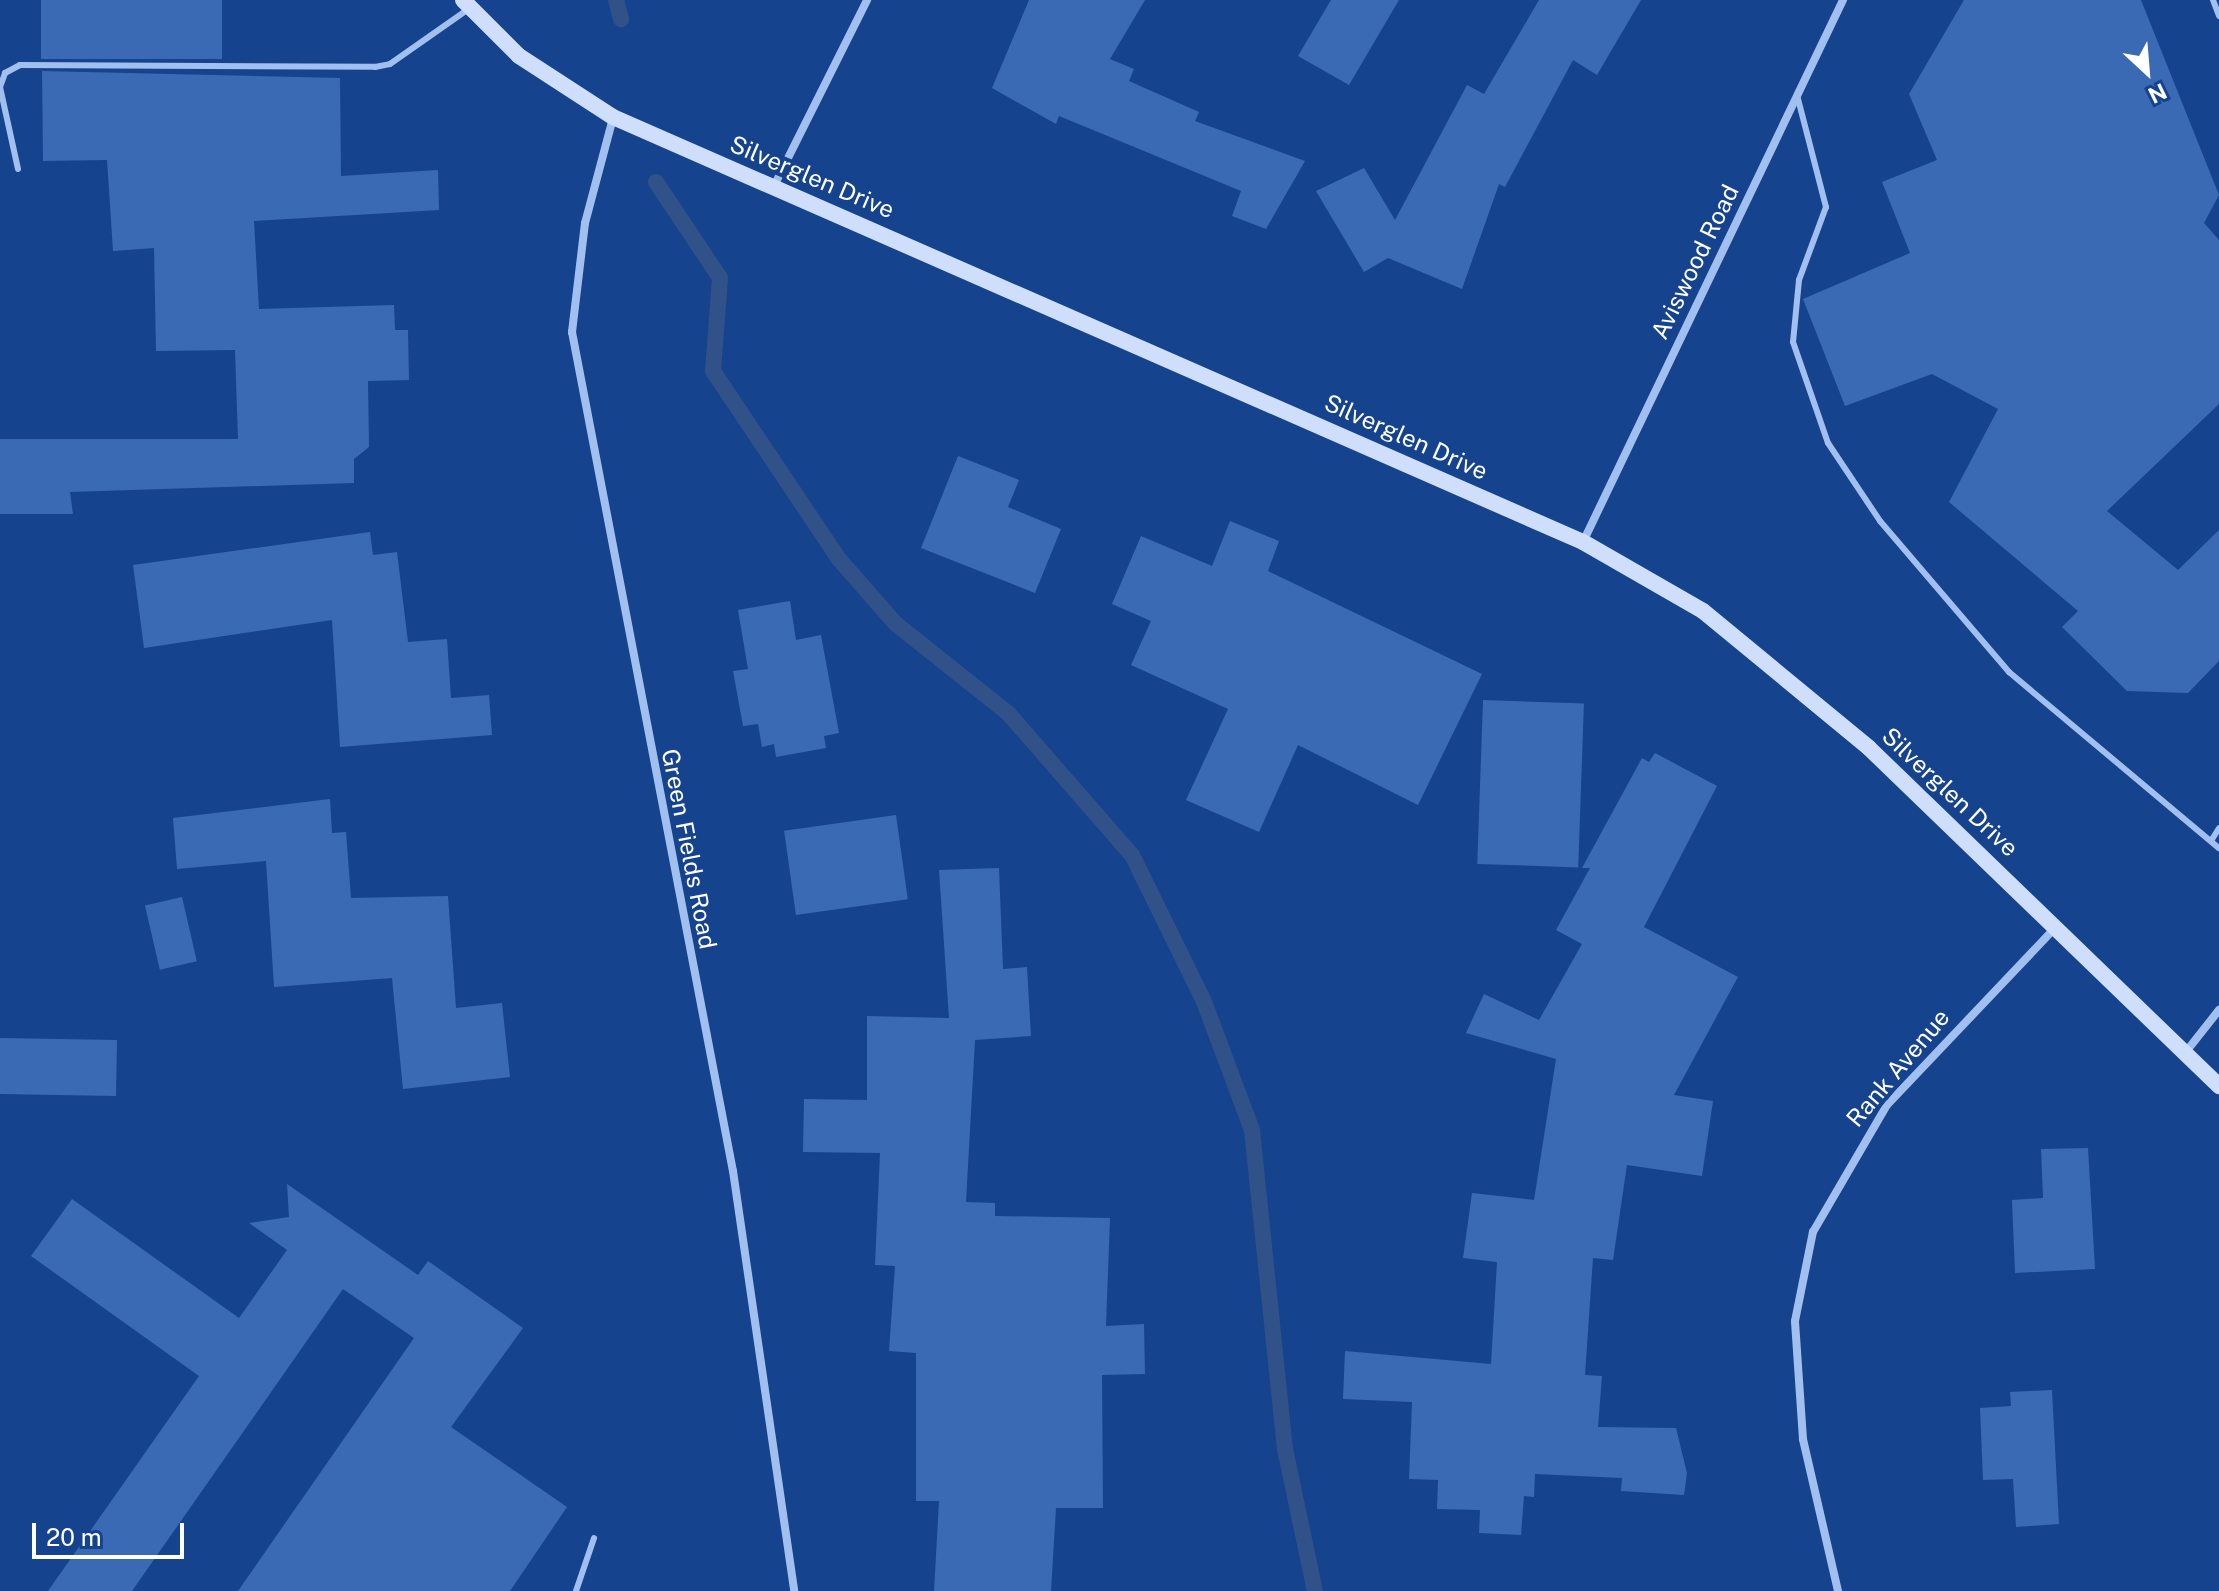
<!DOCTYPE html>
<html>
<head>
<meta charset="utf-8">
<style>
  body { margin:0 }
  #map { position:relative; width:2219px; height:1591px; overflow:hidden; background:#16438d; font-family:"Public Sans",sans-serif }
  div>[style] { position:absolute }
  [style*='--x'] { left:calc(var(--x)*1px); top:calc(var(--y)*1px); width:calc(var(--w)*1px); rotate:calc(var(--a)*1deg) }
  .stream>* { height:16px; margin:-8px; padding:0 8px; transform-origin:8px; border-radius:8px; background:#315289 }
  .building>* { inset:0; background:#3b6ab4; transform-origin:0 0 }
  .lane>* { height:6px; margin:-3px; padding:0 3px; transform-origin:3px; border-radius:3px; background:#a1c0ef }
  .street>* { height:8px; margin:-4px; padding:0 4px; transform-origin:4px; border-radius:4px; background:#a1c0ef }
  .secondary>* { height:16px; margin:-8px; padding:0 8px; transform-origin:8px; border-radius:8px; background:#cfdffb }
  span { translate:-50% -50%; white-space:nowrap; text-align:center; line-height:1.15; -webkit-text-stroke:8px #16438d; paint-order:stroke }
  .street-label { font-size:24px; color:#fff }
  .north { position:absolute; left:2107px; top:32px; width:80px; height:80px; -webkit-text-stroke:6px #16438d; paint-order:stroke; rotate:154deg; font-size:22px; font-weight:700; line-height:32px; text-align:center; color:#fff }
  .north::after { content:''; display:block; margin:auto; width:28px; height:36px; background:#fff; clip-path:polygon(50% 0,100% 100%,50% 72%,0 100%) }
  .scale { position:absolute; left:32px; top:1523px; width:152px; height:36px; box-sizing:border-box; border:4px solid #fff; border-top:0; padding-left:10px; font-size:24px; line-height:28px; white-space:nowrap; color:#fff; -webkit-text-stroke:6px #16438d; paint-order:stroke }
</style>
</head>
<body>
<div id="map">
  <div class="stream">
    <div style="--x:616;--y:0;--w:20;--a:75"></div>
    <div style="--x:656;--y:182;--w:115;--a:56.3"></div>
    <div style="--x:720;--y:278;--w:93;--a:94.3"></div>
    <div style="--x:713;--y:371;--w:226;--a:56.2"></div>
    <div style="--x:839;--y:559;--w:86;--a:48.8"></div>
    <div style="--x:896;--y:624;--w:143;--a:38.5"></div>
    <div style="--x:1008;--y:713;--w:189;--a:48.9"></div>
    <div style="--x:1132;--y:855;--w:161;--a:63.8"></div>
    <div style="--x:1203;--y:999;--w:140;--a:69.5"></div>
    <div style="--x:1252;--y:1130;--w:321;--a:84.1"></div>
    <div style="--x:1285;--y:1449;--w:145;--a:78.1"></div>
  </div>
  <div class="building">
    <div style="left:41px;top:0;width:181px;height:59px"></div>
    <div style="clip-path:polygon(1029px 0,1145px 0,1110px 59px,1134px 69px,1129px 81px,1199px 112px,1195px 121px,1305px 161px,1266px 229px,1232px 216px,1241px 191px,1059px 116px,1056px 124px,992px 88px)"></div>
    <div style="clip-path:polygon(1331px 0,1399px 0,1349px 85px,1298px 56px)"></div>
    <div style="clip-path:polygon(1539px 0,1641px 0,1597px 75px,1573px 60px,1505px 187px,1499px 184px,1462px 289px,1388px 258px,1364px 272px,1316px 191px,1364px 168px,1395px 220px,1467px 85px,1484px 94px)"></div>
    <div style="clip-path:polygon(1964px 0,2141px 0,2219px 195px,2204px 223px,2219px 240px,2219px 404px,2107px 511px,2178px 570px,2219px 530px,2219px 661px,2188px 693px,2127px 691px,2062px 627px,2078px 611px,1949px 502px,1998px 409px,1932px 374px,1845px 406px,1803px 299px,1910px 253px,1882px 182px,1937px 160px,1909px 94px)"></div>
    <div style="clip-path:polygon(42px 71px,340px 78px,341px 176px,438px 170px,439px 210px,254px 221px,259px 309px,394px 305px,395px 330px,408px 330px,409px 380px,368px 381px,369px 447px,354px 459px,354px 483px,70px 492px,73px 514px,0 514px,0 439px,238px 439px,235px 350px,156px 351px,154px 248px,113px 251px,107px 160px,43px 161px)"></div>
    <div style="clip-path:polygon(958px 456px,1019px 480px,1008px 507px,1061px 529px,1035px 593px,921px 548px)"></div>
    <div style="clip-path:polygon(1230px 521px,1279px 541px,1268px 571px,1482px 674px,1418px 805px,1298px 745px,1259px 832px,1186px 800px,1228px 709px,1131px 665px,1151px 621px,1112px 604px,1141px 536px,1212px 566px)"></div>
    <div style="clip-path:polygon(370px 532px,373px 555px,397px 552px,408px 642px,447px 639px,451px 698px,489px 695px,492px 735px,340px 747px,332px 620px,144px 648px,133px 565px)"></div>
    <div style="clip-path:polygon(790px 601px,796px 640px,821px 635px,839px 733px,824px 736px,826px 748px,776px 757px,774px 744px,762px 747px,758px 724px,743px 726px,733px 671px,748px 669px,738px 610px)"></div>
    <div style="left:1483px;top:700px;width:101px;height:164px;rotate:2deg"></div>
    <div style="clip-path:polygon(1655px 753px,1717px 786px,1644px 927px,1738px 977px,1674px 1095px,1713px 1101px,1702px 1176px,1627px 1165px,1613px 1260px,1593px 1258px,1585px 1375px,1602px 1376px,1598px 1427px,1676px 1428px,1687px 1473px,1684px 1495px,1621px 1491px,1622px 1478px,1535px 1474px,1534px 1497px,1524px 1496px,1521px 1535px,1479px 1533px,1480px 1510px,1437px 1509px,1438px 1480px,1409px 1479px,1412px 1402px,1343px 1399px,1345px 1351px,1491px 1364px,1497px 1262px,1463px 1258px,1472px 1193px,1534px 1200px,1556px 1059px,1466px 1033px,1484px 994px,1539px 1020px,1582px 944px,1556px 930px,1590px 868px,1582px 868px,1642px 758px,1649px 762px)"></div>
    <div style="clip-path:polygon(330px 799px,332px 833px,346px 832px,351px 898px,448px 896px,456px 1008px,502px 1003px,510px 1077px,403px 1089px,392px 978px,274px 987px,266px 861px,177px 869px,173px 818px)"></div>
    <div style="left:896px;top:815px;width:85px;height:113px;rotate:82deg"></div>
    <div style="clip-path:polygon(999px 868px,1003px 969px,1027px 967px,1031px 1036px,975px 1040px,966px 1202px,995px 1203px,995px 1216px,1110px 1218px,1106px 1326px,1144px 1324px,1145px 1374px,1102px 1375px,1103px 1508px,1056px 1508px,1051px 1591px,934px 1591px,939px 1501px,916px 1501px,916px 1353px,889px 1351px,895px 1266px,875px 1265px,880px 1153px,803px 1152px,804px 1099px,867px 1100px,867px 1016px,949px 1018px,939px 870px)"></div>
    <div style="left:182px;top:897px;width:66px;height:38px;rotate:77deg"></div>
    <div style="left:0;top:1038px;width:117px;height:56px;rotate:1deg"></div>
    <div style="clip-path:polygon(2088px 1148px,2095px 1269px,2015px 1273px,2012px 1200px,2043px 1198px,2041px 1149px)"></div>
    <div style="clip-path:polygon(287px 1184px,418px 1275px,428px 1261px,523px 1328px,451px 1427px,567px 1507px,510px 1591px,238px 1591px,414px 1338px,343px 1289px,132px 1591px,48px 1591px,199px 1376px,31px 1256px,72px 1199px,239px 1318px,287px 1250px,249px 1223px,289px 1217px)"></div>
    <div style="clip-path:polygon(2052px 1390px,2059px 1524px,2016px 1527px,2013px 1479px,1983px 1480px,1980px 1408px,2011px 1406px,2010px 1392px)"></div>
  </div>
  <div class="lane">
    <div style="--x:2213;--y:0;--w:17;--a:69"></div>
    <div style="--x:1797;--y:95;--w:116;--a:75.5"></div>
    <div style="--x:1826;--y:207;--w:78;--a:110.3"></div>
    <div style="--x:1799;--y:280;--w:62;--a:95.5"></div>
    <div style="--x:1793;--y:342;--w:107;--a:70.9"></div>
    <div style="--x:1828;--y:443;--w:94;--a:56.3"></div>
    <div style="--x:1880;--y:521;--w:199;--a:49.5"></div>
    <div style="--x:2009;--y:672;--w:274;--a:40"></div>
    <div style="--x:18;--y:169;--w:84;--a:-102.4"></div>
    <div style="--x:0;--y:87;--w:15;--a:-70"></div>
    <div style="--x:5;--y:73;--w:17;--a:-28"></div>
    <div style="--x:20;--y:65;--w:355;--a:0.3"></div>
    <div style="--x:375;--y:67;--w:15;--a:-11"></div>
    <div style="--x:390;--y:64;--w:98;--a:-35"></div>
    <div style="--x:2211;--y:841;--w:15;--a:-58"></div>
    <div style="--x:576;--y:1591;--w:56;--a:-71.2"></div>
  </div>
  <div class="street">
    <div style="--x:613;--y:118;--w:109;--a:104.9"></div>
    <div style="--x:585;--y:223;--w:110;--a:96.8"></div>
    <div style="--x:572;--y:332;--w:854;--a:79.14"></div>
    <div style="--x:733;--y:1171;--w:424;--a:81.7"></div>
    <div style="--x:774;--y:186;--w:208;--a:-63.4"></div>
    <div style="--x:1583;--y:542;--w:601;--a:-64.37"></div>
    <div style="--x:2185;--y:1053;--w:55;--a:-51.7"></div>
    <div style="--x:1838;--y:1591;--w:156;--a:-103"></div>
    <div style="--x:1803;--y:1439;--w:118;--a:-93.9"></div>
    <div style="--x:1795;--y:1321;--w:91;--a:-78.6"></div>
    <div style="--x:1813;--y:1232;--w:147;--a:-59.8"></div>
    <div style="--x:1887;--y:1105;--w:247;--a:-46.5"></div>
  </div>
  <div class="secondary">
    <div style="--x:463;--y:0;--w:79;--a:45"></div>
    <div style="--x:519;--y:56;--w:112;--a:33"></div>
    <div style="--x:613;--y:117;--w:1059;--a:23.66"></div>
    <div style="--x:1583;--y:542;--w:138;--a:29.9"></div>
    <div style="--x:1703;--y:611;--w:215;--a:39.5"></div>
    <div style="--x:1869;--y:748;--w:487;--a:44"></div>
  </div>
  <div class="street-label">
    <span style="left:812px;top:177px;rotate:23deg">Silverglen Drive</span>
    <span style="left:1695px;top:262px;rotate:-64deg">Aviswood Road</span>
    <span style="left:1406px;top:437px;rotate:24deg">Silverglen Drive</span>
    <span style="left:1950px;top:792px;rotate:43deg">Silverglen Drive</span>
    <span style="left:689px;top:849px;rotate:79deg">Green Fields Road</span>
    <span style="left:1898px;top:1068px;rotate:-50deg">Rank Avenue</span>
  </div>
  <div class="north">N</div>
  <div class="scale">20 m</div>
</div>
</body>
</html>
